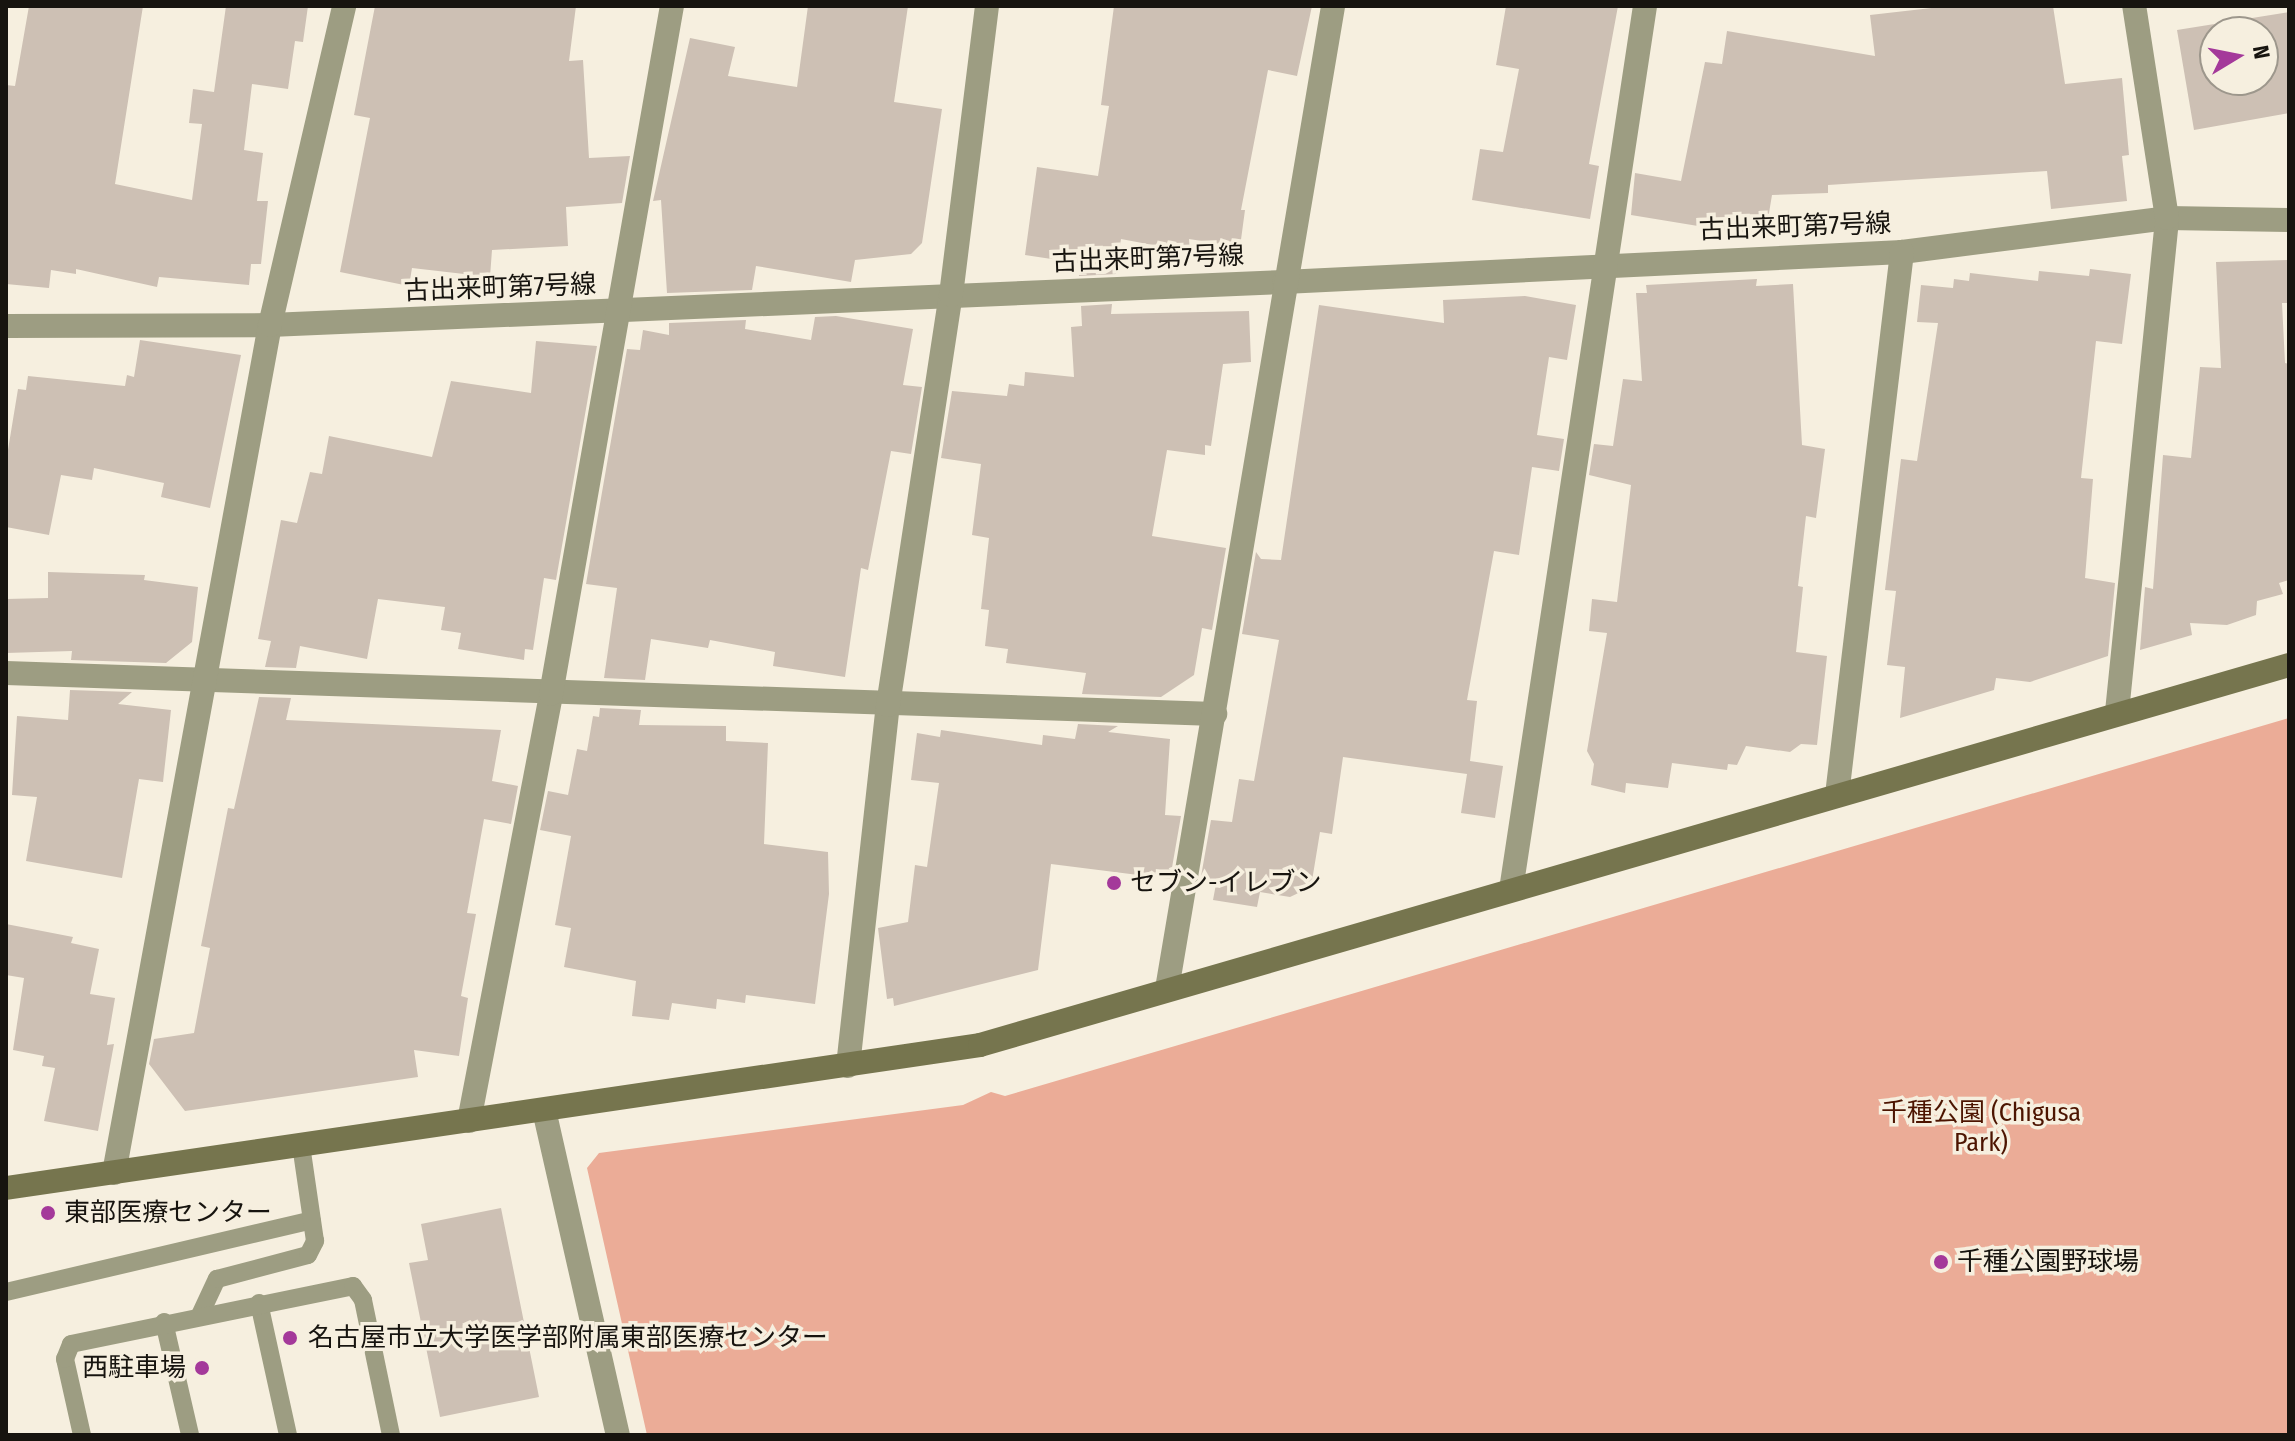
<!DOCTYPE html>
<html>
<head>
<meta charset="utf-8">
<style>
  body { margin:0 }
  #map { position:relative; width:2295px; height:1441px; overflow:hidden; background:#f6efdf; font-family:"Fira Sans Condensed","Noto Sans JP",sans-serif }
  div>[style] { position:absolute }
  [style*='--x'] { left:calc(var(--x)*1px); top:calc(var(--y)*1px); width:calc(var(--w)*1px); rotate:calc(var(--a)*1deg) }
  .green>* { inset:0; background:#ebac97 }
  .building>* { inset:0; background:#cdc0b4 }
  .lane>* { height:18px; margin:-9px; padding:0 9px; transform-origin:9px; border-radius:9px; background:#9d9d82 }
  .street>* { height:24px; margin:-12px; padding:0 12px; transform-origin:12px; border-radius:12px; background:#9d9d82 }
  .secondary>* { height:24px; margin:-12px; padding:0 12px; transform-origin:12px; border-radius:12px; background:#76754e }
  .dots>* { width:22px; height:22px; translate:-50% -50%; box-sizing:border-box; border:4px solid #f6efdf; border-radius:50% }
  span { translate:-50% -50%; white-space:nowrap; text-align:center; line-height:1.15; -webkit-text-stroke:7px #f6efdf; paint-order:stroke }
  .street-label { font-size:26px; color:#17140f }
  .poi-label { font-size:26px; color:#17140f }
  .left { translate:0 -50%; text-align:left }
  .right { translate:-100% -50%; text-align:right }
  .park-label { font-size:26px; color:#4c1400 }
  .frame { position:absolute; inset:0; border:8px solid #17140f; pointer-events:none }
  .north { position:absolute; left:2199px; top:16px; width:80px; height:80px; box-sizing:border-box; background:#f6efdf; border:2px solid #9d978c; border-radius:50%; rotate:80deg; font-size:22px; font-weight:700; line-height:32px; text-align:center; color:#17140f }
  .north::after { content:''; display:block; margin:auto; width:28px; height:36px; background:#a4399a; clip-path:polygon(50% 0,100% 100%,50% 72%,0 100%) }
</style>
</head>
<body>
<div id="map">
  <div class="green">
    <div style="clip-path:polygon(2289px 718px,2289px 1435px,647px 1435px,587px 1168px,599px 1153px,963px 1105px,991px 1092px,1005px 1096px)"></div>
  </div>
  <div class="building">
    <div style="clip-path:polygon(29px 6px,143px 6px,115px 184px,192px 200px,202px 124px,189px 123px,193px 89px,214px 92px,226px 6px,308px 6px,303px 42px,295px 41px,288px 89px,252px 84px,244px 150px,263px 153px,257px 201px,268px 201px,261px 264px,251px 264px,249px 285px,159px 277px,157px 287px,76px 269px,76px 274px,51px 270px,49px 288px,6px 284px,6px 85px,15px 86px)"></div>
    <div style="clip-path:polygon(375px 6px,576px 6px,569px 61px,583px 60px,589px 158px,630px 156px,622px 203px,566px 207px,568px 246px,492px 250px,490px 277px,412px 268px,409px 286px,340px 272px,370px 118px,354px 115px)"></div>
    <div style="clip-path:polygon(808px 6px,908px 6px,894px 102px,942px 109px,922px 243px,911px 254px,855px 260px,851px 282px,756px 266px,752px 290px,667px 293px,661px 200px,653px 201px,690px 38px,735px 47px,728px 76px,797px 87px)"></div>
    <div style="clip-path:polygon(1114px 6px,1312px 6px,1297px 76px,1268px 70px,1241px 210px,1245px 210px,1240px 247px,1189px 239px,1190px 252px,1121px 239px,1116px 274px,1079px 276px,1078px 263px,1025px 255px,1037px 167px,1098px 176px,1109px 106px,1101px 105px)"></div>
    <div style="clip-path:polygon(1506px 6px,1618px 6px,1589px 164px,1599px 166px,1590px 219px,1472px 200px,1480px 149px,1503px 152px,1519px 69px,1496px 65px)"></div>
    <div style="clip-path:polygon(1949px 6px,2053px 6px,2065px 84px,2122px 78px,2129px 155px,2122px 156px,2127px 201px,2051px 209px,2047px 171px,1828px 185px,1828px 193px,1772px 195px,1765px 237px,1631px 215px,1635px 173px,1681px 181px,1705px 62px,1722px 64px,1727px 31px,1875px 56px,1870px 15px)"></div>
    <div style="clip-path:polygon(evenodd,2289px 12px,2289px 113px,2194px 130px,2177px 30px,2289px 12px,2215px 32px,2263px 32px,2263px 80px,2215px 80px,2215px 32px)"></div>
    <div style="clip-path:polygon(2289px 260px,2289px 303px,2282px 303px,2285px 363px,2289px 364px,2289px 580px,2279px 583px,2283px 594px,2257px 601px,2256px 615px,2227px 625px,2190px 623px,2192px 635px,2140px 650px,2145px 587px,2153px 589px,2163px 455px,2191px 458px,2200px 367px,2221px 368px,2216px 262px)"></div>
    <div style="clip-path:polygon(2090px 269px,2131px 274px,2122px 344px,2096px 341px,2081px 478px,2093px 479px,2085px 578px,2115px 583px,2108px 656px,2030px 682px,1996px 678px,1994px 690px,1900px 718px,1905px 667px,1887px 665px,1896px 591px,1885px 590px,1901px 459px,1917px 461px,1938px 323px,1917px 322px,1921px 285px,1953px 288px,1954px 279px,1969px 281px,1970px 273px,2038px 281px,2039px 271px,2089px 276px)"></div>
    <div style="clip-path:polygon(1757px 279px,1756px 286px,1793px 284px,1802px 445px,1825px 449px,1816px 518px,1806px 516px,1798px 586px,1803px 587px,1796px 652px,1827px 656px,1817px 745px,1801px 744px,1790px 752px,1746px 746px,1737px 765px,1728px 764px,1727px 770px,1672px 763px,1668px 788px,1626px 783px,1625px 793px,1591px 785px,1594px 764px,1587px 751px,1607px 633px,1589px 631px,1592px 599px,1617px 602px,1631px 485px,1589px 475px,1594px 444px,1613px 446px,1623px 379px,1642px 381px,1636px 293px,1647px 293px,1646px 285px)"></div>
    <div style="clip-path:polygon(1525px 296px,1576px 305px,1567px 360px,1549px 357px,1537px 435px,1564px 439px,1559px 471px,1532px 467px,1519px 555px,1494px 551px,1467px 700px,1477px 701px,1470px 761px,1503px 766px,1495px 818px,1461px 813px,1467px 774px,1343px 757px,1332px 834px,1320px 832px,1311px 887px,1290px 897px,1260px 892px,1257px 907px,1213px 900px,1216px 884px,1200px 882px,1211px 820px,1232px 822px,1239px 779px,1254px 781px,1279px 640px,1242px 634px,1256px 552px,1261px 559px,1281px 560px,1319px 305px,1444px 323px,1443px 300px)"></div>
    <div style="clip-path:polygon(1112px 304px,1111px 314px,1249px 311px,1251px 362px,1223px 364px,1211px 446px,1205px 445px,1205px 455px,1167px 450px,1152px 536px,1226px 548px,1212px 630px,1202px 628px,1194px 675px,1161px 697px,1082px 694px,1086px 673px,1006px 663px,1008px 649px,985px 646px,989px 610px,981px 609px,989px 538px,972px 535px,981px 464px,941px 458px,952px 391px,1007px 396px,1009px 384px,1024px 386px,1025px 372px,1074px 377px,1071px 327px,1082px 326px,1081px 306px)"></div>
    <div style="clip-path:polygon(836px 316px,913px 329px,903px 385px,922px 387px,911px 454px,891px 451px,868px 570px,861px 568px,845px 677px,773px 666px,775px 652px,710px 640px,708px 648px,651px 639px,645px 680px,604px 678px,617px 588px,586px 584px,627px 349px,640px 350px,643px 330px,669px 335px,669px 323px,746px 320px,745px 329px,811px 340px,815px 317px)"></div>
    <div style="clip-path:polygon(140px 340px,241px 355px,210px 508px,161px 497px,164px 483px,94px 468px,92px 480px,61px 475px,49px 535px,6px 527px,6px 462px,18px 389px,26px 390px,28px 376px,125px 386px,127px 375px,134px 377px)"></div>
    <div style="clip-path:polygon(536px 341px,597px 346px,556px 580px,544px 578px,533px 650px,525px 649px,524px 660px,458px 649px,461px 633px,441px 630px,445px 607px,378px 599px,367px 659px,300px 646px,296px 668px,265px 667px,271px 641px,258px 639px,281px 520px,297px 523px,310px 472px,322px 474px,329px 436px,432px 457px,451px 381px,531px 393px)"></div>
    <div style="clip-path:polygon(48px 572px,145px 575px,144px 580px,198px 587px,192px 642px,166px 663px,71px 660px,72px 651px,6px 653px,6px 599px,48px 598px)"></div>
    <div style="clip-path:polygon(70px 690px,132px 692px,118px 704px,171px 710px,163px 782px,139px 779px,122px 878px,26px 861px,37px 797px,12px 795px,17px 716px,68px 720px)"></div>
    <div style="clip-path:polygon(259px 697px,291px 698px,286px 720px,501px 730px,492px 781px,518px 786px,511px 824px,484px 819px,467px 913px,476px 914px,461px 996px,468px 998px,459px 1056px,414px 1050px,418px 1077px,185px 1111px,149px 1064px,154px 1039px,194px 1033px,210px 948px,201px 946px,228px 808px,234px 809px)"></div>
    <div style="clip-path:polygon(600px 708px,641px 710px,639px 725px,726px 726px,726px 741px,768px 743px,764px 844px,828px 852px,829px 894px,815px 1004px,746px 995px,745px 1003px,717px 999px,716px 1009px,672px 1003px,669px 1020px,632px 1016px,636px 981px,564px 967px,571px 928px,555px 925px,571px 836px,540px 830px,548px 791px,568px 795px,577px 749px,587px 751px,593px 716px,599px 717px)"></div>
    <div style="clip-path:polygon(1078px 724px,1118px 726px,1108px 732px,1170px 739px,1165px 815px,1181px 816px,1170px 879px,1051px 864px,1038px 970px,894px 1006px,893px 998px,887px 999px,878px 928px,908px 922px,915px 865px,927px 867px,939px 783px,911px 780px,917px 733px,940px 737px,941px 730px,1042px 745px,1043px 735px,1075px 739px)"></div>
    <div style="clip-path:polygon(6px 924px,73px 937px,71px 943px,99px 949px,90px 994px,115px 998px,107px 1045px,114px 1044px,98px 1131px,44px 1121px,55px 1068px,42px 1066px,44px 1056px,13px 1050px,24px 978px,6px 975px)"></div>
    <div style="clip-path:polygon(501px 1208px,539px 1397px,440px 1417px,409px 1263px,428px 1260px,421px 1224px)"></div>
  </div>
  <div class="lane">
    <div style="--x:6;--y:1292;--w:314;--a:-13.2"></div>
    <div style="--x:259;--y:1303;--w:135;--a:77.6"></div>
    <div style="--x:200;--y:1315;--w:40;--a:-65"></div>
    <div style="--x:217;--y:1279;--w:94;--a:-14.8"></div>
    <div style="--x:308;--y:1255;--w:16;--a:-63"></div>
    <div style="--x:315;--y:1241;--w:97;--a:-98.3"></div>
    <div style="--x:164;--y:1322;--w:116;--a:77"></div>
    <div style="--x:82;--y:1435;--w:78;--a:-102.6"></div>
    <div style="--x:65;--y:1359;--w:16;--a:-68"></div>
    <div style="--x:71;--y:1344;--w:288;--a:-11.6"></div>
    <div style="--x:353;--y:1286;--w:17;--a:54"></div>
    <div style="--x:363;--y:1300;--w:138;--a:78.3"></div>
  </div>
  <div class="street">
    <div style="--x:6;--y:326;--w:264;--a:-0.2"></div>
    <div style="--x:270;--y:325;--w:1015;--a:-2.43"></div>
    <div style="--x:1284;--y:282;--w:619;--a:-2.78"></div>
    <div style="--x:1902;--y:252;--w:267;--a:-7.3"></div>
    <div style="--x:2167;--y:218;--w:122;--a:0.9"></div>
    <div style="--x:6;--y:673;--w:1210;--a:1.94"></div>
    <div style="--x:2117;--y:712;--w:497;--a:-84.2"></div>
    <div style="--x:2167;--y:218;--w:215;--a:-98.8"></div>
    <div style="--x:1837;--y:795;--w:547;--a:-83.17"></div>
    <div style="--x:1511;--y:890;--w:894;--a:-81.38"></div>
    <div style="--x:1167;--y:989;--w:997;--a:-80.41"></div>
    <div style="--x:848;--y:1066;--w:363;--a:-83.7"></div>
    <div style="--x:888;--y:705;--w:415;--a:-81.3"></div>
    <div style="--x:951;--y:295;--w:291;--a:-82.9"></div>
    <div style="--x:544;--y:1110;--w:333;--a:77.2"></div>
    <div style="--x:469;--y:1121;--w:435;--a:-79.1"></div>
    <div style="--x:551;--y:694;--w:699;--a:-80.03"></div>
    <div style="--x:114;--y:1173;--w:862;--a:-79.58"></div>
    <div style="--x:270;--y:325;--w:327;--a:-76.9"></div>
  </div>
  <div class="secondary">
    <div style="--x:6;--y:1188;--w:984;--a:-8.35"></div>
    <div style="--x:980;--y:1045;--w:1363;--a:-16.19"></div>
  </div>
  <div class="dots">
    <div style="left:1114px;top:883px;background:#a4399a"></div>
    <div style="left:48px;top:1213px;background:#a4399a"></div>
    <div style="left:1941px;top:1262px;background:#a4399a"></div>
    <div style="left:290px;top:1338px;background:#a4399a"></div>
    <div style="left:202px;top:1368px;background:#a4399a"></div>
  </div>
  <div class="street-label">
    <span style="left:1795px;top:227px;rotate:-2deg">古出来町第7号線</span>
    <span style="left:1148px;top:259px;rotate:-2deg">古出来町第7号線</span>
    <span style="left:500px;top:288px;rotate:-2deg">古出来町第7号線</span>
  </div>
  <div class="poi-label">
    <span class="left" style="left:1130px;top:883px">セブン-イレブン</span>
    <span class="left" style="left:64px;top:1213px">東部医療センター</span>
    <span class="left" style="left:1957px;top:1262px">千種公園野球場</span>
    <span class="left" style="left:308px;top:1338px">名古屋市立大学医学部附属東部医療センター</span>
    <span class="right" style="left:186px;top:1368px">西駐車場</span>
  </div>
  <div class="park-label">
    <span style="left:1981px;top:1128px">千種公園 (Chigusa<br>Park)</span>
  </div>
  <div class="frame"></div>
  <div class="north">N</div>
</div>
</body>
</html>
